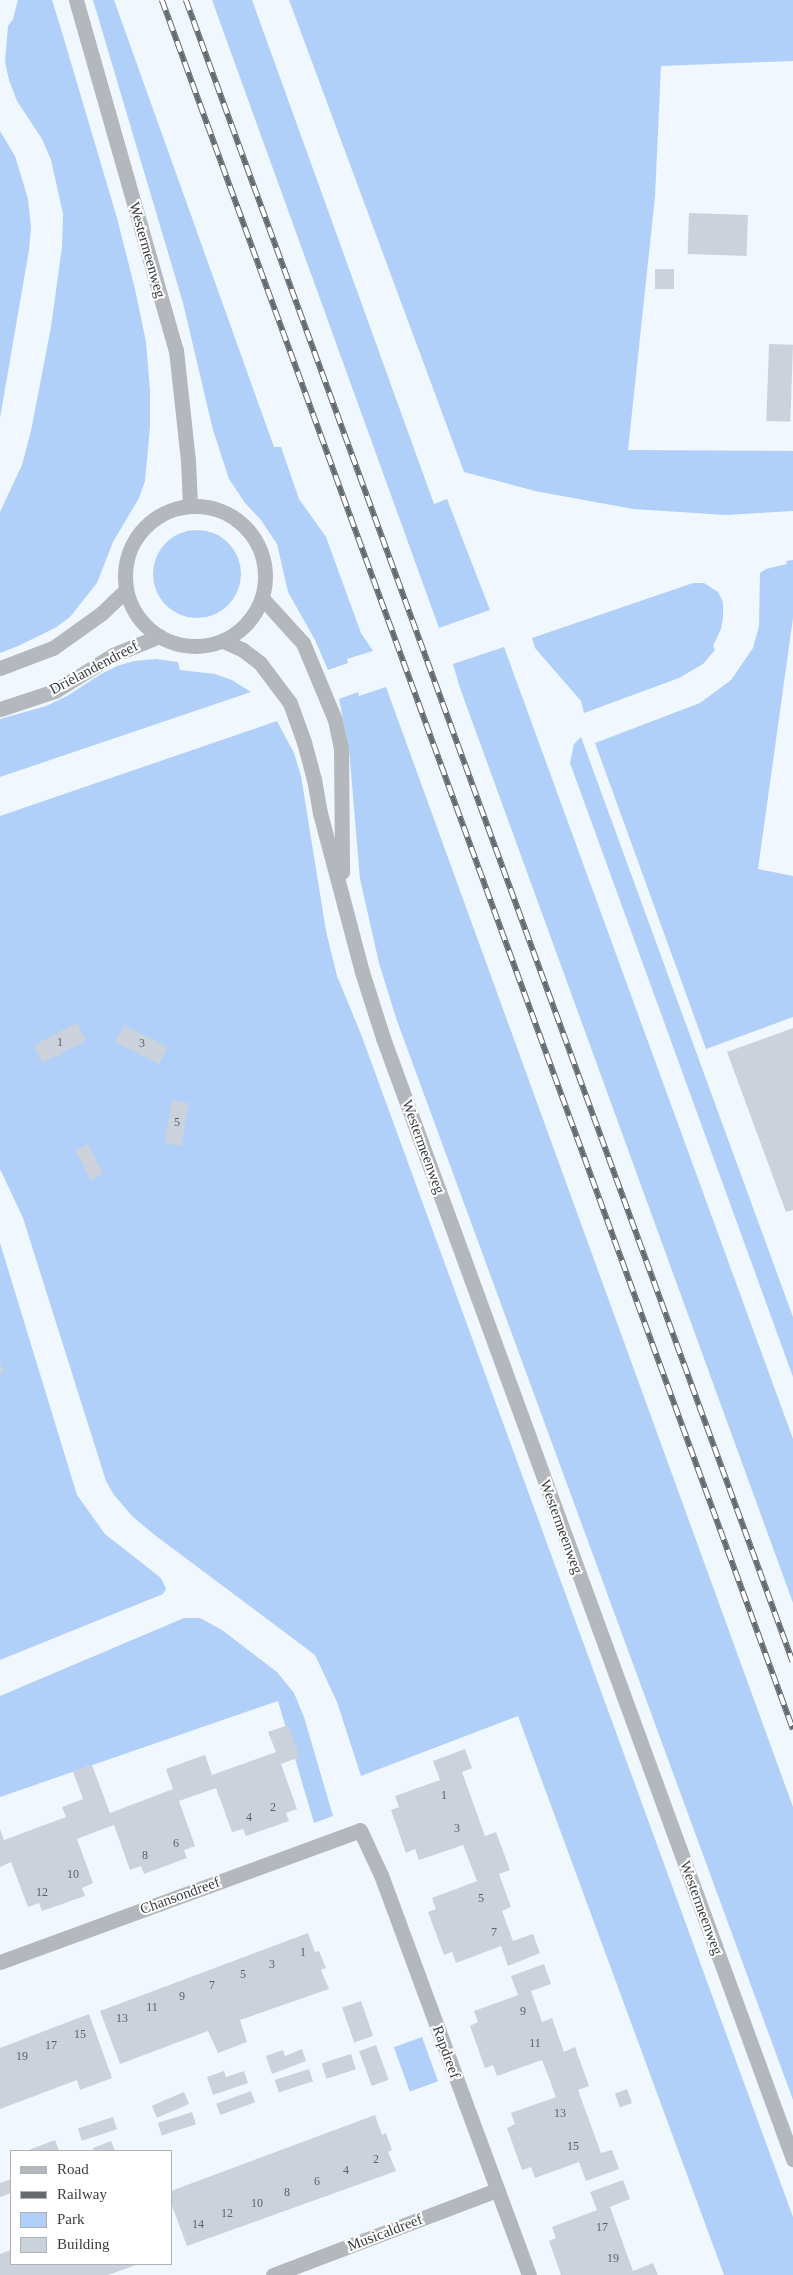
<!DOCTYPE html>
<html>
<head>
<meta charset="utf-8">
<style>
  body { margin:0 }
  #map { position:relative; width:793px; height:2275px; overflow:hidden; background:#f1f7ff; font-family:"Times New Roman",serif }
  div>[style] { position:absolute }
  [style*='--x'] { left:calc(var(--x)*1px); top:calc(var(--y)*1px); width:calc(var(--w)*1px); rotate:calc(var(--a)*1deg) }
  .green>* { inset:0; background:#b0d0fa; transform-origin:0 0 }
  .round { border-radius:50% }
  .building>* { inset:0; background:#cbd2db; transform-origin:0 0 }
  .minor>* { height:15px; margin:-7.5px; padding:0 7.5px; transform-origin:7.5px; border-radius:7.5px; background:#b4b7bb }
  .minor>.ring { margin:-7.5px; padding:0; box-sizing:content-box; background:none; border:15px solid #b4b7bb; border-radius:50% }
  .rail>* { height:5.5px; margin-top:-2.75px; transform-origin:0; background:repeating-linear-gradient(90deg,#fff 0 11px,#66696e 0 22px); box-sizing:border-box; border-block:1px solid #66696e }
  span { translate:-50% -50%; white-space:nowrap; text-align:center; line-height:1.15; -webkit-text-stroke:4px #fff; paint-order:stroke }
  .number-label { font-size:12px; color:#5e6267 }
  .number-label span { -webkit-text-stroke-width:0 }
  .street-label { font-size:15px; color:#393c40 }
  .legend { position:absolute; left:10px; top:2150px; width:162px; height:115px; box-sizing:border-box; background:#fff; border:1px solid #b0b1b3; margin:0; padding:6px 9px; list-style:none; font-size:15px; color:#393c40 }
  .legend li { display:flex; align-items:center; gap:10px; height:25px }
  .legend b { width:25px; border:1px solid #b0b1b3 }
</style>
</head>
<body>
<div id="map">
  <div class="green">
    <div style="clip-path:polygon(18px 0,52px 0,61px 29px,117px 218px,135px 289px,146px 342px,150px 390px,150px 427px,145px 481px,139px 498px,113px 542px,97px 583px,70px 617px,55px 628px,18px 646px,0 653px,0 512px,22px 465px,31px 431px,51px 327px,62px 247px,63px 214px,51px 160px,42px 139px,17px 101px,9px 80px,5px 62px,8px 26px,13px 19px)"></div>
    <div style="clip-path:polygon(93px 0,114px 0,274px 447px,281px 447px,299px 499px,326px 537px,361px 633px,373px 651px,347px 659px,348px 663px,328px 670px,315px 640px,288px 592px,277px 544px,261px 520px,245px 503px,229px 479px,213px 430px,183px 303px)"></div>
    <div style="clip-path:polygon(212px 0,252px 0,434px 504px,447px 499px,490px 610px,439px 628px)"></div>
    <div style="clip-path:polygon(289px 0,793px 0,793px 61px,661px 66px,655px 197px,628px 450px,793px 451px,793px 511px,726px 515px,633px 509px,535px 491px,464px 472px)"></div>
    <div style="clip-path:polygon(0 131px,15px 156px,28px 199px,31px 227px,29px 250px,0 418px)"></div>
    <div class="round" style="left:153px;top:530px;width:88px;height:88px"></div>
    <div style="clip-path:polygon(793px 560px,793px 618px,758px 869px,793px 876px,793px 1017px,706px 1049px,595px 743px,700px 703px,731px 680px,753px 648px,759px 626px,760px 573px,766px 569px,787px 564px,786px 561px)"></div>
    <div style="clip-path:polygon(693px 583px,704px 583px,718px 592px,723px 602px,723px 618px,721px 629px,713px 646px,715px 650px,703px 664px,679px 678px,584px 713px,581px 701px,535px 648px,532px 638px)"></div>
    <div style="clip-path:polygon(504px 647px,793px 1439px,793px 1603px,460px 688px,453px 664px)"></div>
    <div style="clip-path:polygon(156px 659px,178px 662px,180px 670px,215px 674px,232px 680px,251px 692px,0 777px,0 719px,46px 706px,67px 696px,101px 674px,117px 666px,134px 661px)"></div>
    <div style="clip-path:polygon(386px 687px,793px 1807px,793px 2100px,396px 1018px,379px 963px,360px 879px,349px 749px,339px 699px,358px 692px,359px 696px)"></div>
    <div style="clip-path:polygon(277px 721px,294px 753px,301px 776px,326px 931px,337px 976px,361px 1034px,793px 2217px,793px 2275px,724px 2275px,518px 1716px,361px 1776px,337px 1702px,315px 1655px,156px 1536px,133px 1517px,114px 1495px,106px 1481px,23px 1218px,0 1169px,0 816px)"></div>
    <div style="clip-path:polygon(581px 737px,793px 1317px,793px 1377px,570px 763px,574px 744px)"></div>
    <div style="clip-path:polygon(0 1243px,77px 1495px,105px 1534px,161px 1578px,166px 1589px,163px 1594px,0 1660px)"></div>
    <div style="clip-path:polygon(184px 1618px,200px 1618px,222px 1630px,277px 1672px,294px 1693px,304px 1717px,333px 1816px,314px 1823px,278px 1701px,0 1797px,0 1696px)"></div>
    <div style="left:422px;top:2037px;width:47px;height:30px;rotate:70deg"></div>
  </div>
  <div class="building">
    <div style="left:689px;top:213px;width:59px;height:41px;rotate:2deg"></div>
    <div style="left:655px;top:269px;width:19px;height:20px"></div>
    <div style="left:769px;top:344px;width:24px;height:77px;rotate:2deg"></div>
    <div style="left:77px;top:1023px;width:20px;height:49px;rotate:63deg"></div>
    <div style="left:124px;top:1025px;width:49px;height:19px;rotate:27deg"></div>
    <div style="clip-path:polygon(793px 1028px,793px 1210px,786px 1212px,727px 1052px)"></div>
    <div style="left:172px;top:1100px;width:17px;height:44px;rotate:10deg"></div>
    <div style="left:88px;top:1144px;width:34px;height:14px;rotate:63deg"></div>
    <div style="clip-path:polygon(0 1362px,4px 1373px,0 1374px)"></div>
    <div style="clip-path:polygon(288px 1725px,300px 1757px,281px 1764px,297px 1809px,286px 1813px,289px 1821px,246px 1836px,243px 1829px,232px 1832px,216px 1788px,179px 1801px,195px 1846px,184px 1850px,187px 1858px,144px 1874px,141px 1866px,130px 1870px,114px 1825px,95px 1832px,77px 1839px,93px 1883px,82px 1888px,85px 1896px,42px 1911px,39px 1903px,28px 1907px,11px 1862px,0 1867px,0 1829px,4px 1840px,66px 1817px,62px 1807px,83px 1799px,73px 1772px,92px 1765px,110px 1813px,173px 1789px,166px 1769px,185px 1762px,205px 1755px,212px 1775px,276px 1752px,268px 1732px)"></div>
    <div style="clip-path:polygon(465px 1749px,472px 1768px,462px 1772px,485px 1836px,496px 1832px,510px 1870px,499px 1874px,511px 1907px,502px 1911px,513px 1941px,533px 1934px,540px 1953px,508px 1966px,501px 1946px,456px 1963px,452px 1952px,444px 1955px,428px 1912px,436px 1909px,432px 1898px,477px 1881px,463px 1845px,419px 1860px,415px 1849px,406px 1853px,391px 1810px,399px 1807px,395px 1796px,440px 1780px,433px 1761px)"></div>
    <div style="clip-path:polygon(308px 1933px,315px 1952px,319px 1951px,326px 1968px,321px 1970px,329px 1989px,240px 2020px,247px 2042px,218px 2053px,208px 2031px,120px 2064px,100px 2011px)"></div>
    <div style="clip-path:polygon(544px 1964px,551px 1984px,531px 1991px,542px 2022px,552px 2018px,564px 2052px,575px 2047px,589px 2086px,578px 2090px,601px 2153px,612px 2150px,619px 2169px,586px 2181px,579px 2162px,535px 2178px,531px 2167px,522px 2170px,507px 2128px,515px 2124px,511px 2113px,556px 2097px,549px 2078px,542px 2060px,497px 2076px,493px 2065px,485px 2068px,470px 2026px,478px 2022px,474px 2011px,518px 1995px,511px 1976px)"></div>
    <div style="left:361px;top:2001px;width:37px;height:20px;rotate:71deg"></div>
    <div style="clip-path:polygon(89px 2014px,112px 2078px,80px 2090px,77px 2080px,0 2109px,0 2048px)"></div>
    <div style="left:376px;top:2045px;width:37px;height:18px;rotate:70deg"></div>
    <div style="clip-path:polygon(302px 2049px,306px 2061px,272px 2074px,266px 2056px,283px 2050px,285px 2056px)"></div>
    <div style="left:351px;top:2054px;width:16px;height:31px;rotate:72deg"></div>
    <div style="left:309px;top:2069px;width:13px;height:36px;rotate:72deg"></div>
    <div style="clip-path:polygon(224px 2071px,226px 2077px,244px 2071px,248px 2083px,213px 2095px,207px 2077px)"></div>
    <div style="left:627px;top:2089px;width:15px;height:13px;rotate:70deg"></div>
    <div style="left:251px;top:2091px;width:12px;height:37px;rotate:70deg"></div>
    <div style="left:184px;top:2092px;width:13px;height:35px;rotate:67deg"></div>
    <div style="left:192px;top:2112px;width:13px;height:36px;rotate:72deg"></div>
    <div style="clip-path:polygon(375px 2115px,382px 2135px,386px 2133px,392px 2150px,388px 2152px,396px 2171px,187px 2246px,171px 2203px,171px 2191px)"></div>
    <div style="left:113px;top:2117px;width:13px;height:37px;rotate:72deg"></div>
    <div style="clip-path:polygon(55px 2140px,59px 2151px,26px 2151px)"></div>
    <div style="clip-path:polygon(111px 2141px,115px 2151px,94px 2151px,93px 2148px)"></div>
    <div style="clip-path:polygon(11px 2179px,11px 2193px,0 2197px,0 2183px)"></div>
    <div style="clip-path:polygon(623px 2180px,630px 2199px,610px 2207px,633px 2271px,653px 2263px,658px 2275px,561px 2275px,549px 2241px,556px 2238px,552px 2227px,597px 2210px,590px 2192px)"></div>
    <div style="clip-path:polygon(11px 2250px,11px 2264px,139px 2264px,108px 2275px,0 2275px,0 2254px)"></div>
  </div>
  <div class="minor">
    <div style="--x:76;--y:0;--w:364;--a:74.1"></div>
    <div style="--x:176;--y:350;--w:111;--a:83.8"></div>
    <div style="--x:188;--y:460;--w:46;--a:87.5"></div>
    <div class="ring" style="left:125px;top:506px;width:125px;height:125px"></div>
    <div style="--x:262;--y:598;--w:61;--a:47.7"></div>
    <div style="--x:303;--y:643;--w:83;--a:67.4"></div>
    <div style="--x:335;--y:720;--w:29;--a:78"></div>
    <div style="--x:341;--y:748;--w:124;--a:89.5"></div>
    <div style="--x:223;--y:641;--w:22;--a:24"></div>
    <div style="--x:243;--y:650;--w:21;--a:37"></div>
    <div style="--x:260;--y:663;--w:50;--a:53.1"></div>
    <div style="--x:290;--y:703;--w:41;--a:70.3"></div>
    <div style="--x:304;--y:742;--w:38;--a:75"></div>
    <div style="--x:314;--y:779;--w:35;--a:80"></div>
    <div style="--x:320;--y:813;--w:164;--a:75.2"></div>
    <div style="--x:362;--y:972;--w:69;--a:72.3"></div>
    <div style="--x:383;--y:1038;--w:1194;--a:69.91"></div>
    <div style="--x:0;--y:668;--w:57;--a:-20.7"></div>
    <div style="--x:53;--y:648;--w:60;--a:-35.5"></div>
    <div style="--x:102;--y:613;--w:33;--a:-44"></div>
    <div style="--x:0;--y:709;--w:58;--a:-18.1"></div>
    <div style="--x:55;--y:691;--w:68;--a:-31.8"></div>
    <div style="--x:113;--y:655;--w:50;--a:-22.4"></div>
    <div style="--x:0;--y:1962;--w:383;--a:-20.1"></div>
    <div style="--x:360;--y:1830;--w:50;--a:65"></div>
    <div style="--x:381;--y:1875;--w:427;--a:69.7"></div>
    <div style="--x:273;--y:2275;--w:240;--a:-20.8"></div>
  </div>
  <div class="rail">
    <div style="--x:162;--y:0;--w:1841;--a:69.95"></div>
    <div style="--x:186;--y:0;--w:1769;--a:69.94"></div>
  </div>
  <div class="number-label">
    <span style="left:60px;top:1043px">1</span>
    <span style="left:142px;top:1044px">3</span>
    <span style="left:177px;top:1123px">5</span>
    <span style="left:444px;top:1796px">1</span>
    <span style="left:273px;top:1808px">2</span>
    <span style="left:249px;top:1818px">4</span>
    <span style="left:457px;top:1829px">3</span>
    <span style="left:176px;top:1844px">6</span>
    <span style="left:145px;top:1856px">8</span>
    <span style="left:73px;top:1875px">10</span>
    <span style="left:42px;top:1893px">12</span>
    <span style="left:481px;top:1899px">5</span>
    <span style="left:494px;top:1933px">7</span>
    <span style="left:303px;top:1953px">1</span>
    <span style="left:272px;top:1965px">3</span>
    <span style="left:243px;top:1975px">5</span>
    <span style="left:212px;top:1986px">7</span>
    <span style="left:182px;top:1997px">9</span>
    <span style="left:152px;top:2008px">11</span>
    <span style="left:523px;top:2012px">9</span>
    <span style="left:122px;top:2019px">13</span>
    <span style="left:80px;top:2035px">15</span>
    <span style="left:535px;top:2044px">11</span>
    <span style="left:51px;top:2046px">17</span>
    <span style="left:22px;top:2057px">19</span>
    <span style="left:560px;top:2114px">13</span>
    <span style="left:573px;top:2147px">15</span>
    <span style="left:376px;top:2160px">2</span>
    <span style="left:346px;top:2171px">4</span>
    <span style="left:317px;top:2182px">6</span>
    <span style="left:287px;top:2193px">8</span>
    <span style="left:257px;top:2204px">10</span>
    <span style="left:227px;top:2214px">12</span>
    <span style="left:198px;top:2225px">14</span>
    <span style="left:602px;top:2228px">17</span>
    <span style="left:613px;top:2259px">19</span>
  </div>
  <div class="street-label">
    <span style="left:147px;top:250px;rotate:74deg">Westermeenweg</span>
    <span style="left:94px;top:668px;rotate:-28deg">Drielandendreef</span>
    <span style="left:423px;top:1147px;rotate:70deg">Westermeenweg</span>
    <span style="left:561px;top:1527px;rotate:70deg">Westermeenweg</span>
    <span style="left:180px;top:1896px;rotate:-20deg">Chansondreef</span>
    <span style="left:701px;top:1908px;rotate:70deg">Westermeenweg</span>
    <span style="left:446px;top:2052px;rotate:70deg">Rapdreef</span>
    <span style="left:385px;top:2233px;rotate:-21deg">Musicaldreef</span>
  </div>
  <ul class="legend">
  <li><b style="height:6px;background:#b4b7bb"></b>Road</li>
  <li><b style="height:6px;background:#66696e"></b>Railway</li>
  <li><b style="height:14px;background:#b0d0fa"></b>Park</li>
  <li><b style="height:14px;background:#cbd2db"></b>Building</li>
  </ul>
</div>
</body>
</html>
